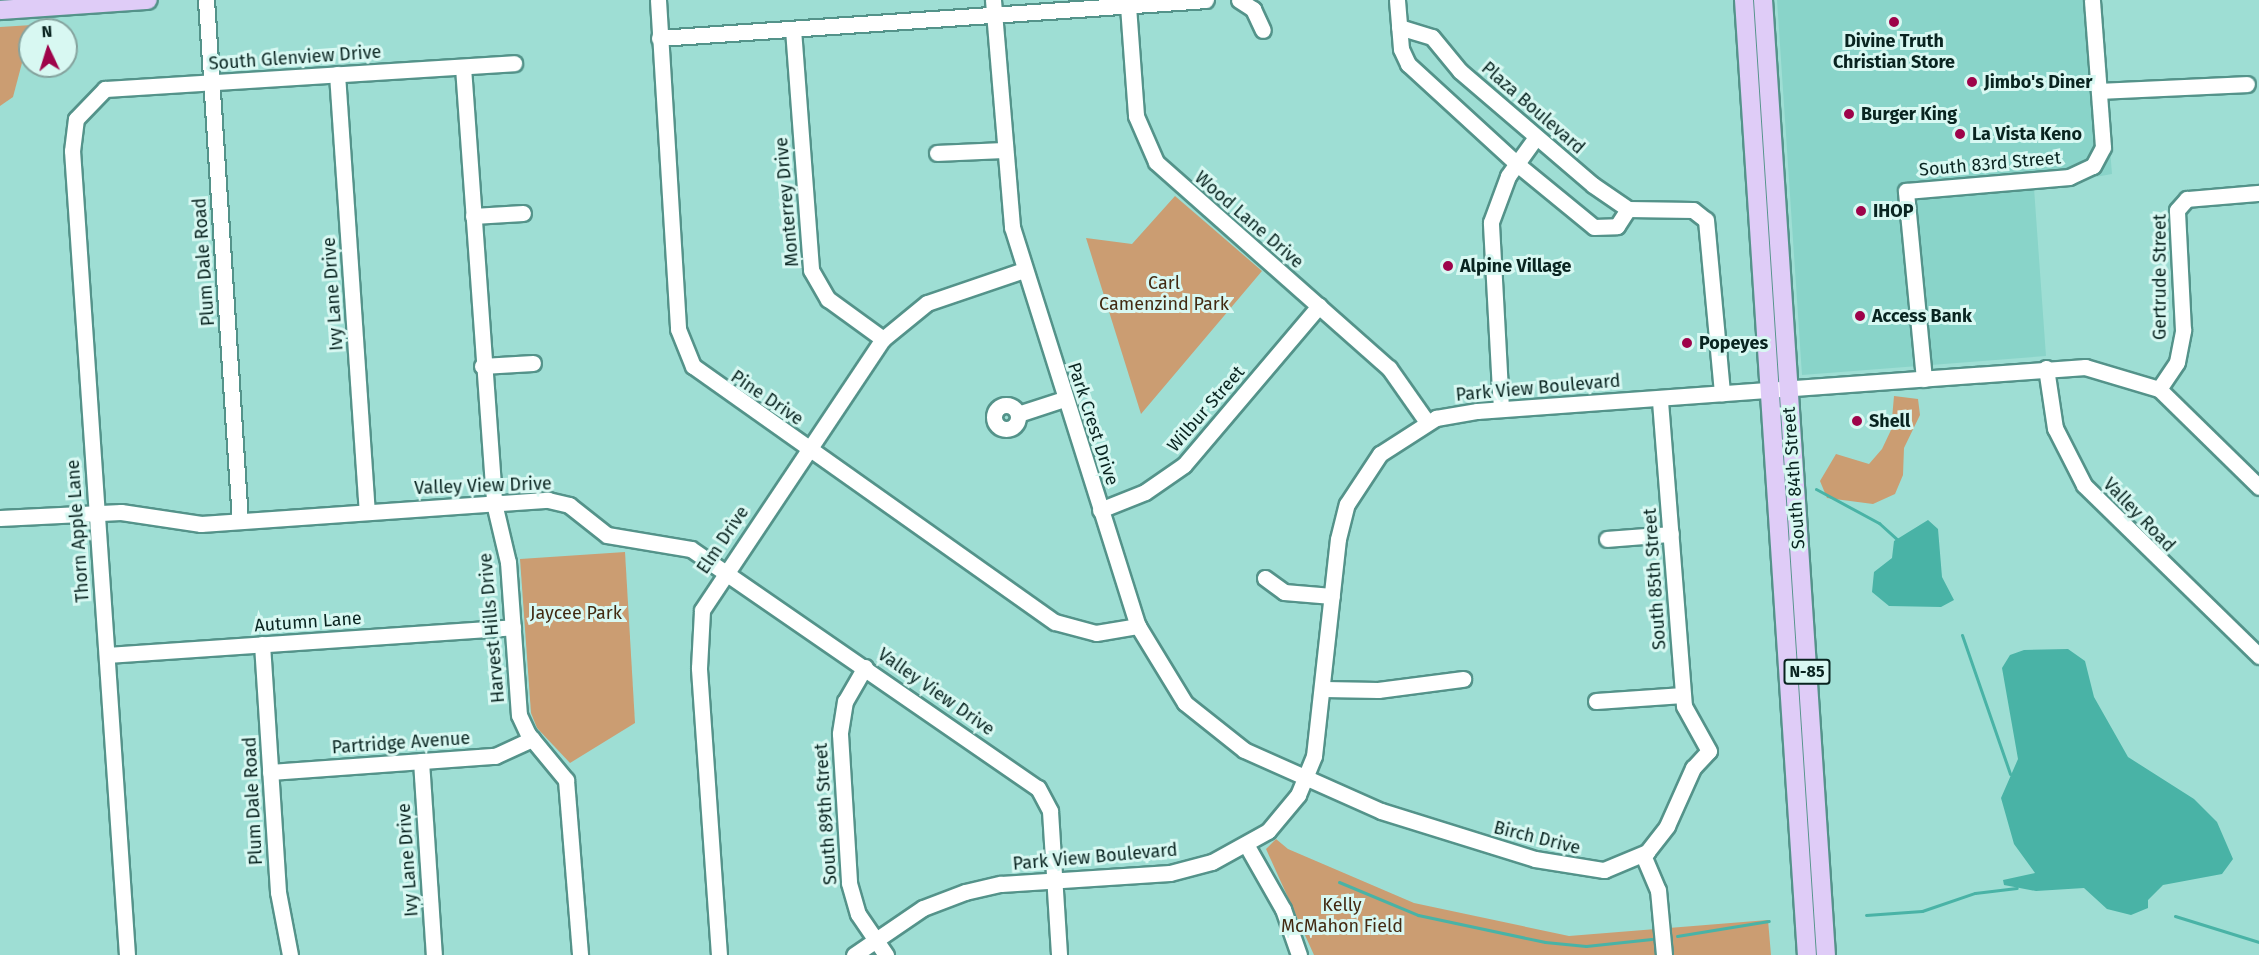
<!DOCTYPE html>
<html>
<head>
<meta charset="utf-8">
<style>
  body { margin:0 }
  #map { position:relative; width:2259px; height:955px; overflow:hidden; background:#9eded4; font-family:"Fira Sans",sans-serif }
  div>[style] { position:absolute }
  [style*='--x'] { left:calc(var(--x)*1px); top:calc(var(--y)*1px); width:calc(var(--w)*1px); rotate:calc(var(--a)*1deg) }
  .built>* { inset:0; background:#89d4c9 }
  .green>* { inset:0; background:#cb9d72 }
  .water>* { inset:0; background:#49b3a6 }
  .stream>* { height:3px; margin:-1.5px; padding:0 1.5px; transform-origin:1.5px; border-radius:1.5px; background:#49b3a6 }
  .roads { filter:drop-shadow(2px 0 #54938a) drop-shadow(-2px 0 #54938a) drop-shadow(0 2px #54938a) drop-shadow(0 -2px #54938a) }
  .minor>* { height:15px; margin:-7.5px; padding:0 7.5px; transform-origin:7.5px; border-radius:7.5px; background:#fff }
  .minor>.ring { margin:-7.5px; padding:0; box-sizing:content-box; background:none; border:15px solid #fff; border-radius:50% }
  .major>* { height:18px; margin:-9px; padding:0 9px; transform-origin:9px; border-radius:9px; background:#dfccf7 }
  .dots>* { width:16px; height:16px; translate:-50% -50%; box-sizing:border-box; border:3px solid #d8f8f2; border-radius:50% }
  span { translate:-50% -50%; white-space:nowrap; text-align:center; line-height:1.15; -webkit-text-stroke:6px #d8f8f2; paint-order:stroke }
  .shield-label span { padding:2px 4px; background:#d8f8f2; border:2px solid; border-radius:4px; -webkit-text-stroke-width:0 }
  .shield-label { font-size:16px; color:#092420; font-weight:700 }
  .poi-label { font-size:18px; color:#092420; font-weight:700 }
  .left { translate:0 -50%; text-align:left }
  .street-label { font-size:18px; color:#092420 }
  .park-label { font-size:18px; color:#422a12 }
  .north { position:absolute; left:18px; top:18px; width:60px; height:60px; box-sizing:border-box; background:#d8f8f2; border:2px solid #85a39e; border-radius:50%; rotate:356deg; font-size:16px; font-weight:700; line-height:24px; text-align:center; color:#092420 }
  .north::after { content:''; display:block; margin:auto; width:21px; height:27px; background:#9e034a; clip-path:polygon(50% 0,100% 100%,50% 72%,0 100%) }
</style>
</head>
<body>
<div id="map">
  <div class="built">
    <div style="clip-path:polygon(1777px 0,2098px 0,2112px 174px,2034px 188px,2046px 356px,1802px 375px)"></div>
  </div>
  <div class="green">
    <div style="clip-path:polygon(32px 25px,13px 97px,0 106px,0 27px)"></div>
    <div style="clip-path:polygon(1175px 196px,1262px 271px,1141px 414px,1086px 238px,1132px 244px)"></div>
    <div style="clip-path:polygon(1894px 396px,1918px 399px,1920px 415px,1904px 448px,1903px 475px,1895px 494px,1873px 504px,1827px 498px,1820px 481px,1836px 454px,1869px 464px,1882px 449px,1891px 430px)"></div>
    <div style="clip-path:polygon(625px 552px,635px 723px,570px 763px,537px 728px,531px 713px,520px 559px)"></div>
    <div style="clip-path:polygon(1276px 839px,1288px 849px,1414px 903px,1569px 936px,1768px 920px,1771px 955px,1314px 955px,1266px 849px)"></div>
  </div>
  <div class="water">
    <div style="clip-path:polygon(1928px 520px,1938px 529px,1942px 577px,1954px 600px,1941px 607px,1889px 606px,1872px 592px,1874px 572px,1892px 558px,1894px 541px)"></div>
    <div style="clip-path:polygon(2068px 649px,2085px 661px,2094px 697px,2128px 757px,2194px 799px,2217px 822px,2233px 859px,2222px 874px,2163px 885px,2148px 900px,2148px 908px,2131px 915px,2107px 909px,2084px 888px,2036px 891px,2004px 885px,2003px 880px,2035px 873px,2014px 844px,2001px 798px,2018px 759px,2002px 668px,2010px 655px,2024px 650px)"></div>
  </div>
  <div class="stream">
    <div style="--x:1816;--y:489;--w:72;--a:28.4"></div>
    <div style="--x:1879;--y:523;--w:24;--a:42"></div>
    <div style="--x:1962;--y:635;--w:147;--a:70.9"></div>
    <div style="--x:1339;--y:882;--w:86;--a:22.7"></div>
    <div style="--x:1418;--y:915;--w:130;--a:12"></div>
    <div style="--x:1545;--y:942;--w:41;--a:5.6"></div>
    <div style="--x:1586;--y:946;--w:66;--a:-6.1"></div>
    <div style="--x:1866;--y:915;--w:56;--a:-4.1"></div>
    <div style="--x:1922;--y:911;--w:56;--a:-18.8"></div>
    <div style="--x:1975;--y:893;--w:42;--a:-6.8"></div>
    <div style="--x:2175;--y:916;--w:88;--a:17.2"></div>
    <div style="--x:1677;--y:936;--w:93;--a:-9.3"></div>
  </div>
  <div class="roads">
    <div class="minor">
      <div style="--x:206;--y:0;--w:522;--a:86.27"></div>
      <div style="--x:658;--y:0;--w:330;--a:86.5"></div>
      <div style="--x:678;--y:329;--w:40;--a:68"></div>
      <div style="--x:693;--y:366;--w:443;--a:35.3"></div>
      <div style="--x:1055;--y:622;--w:42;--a:15"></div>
      <div style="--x:1096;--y:633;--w:43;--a:-9.5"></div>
      <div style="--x:993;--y:0;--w:228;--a:85.2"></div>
      <div style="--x:1012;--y:227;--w:418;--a:72.5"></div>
      <div style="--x:1138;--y:626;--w:90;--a:58.6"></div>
      <div style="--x:1185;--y:703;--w:75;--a:38.5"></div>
      <div style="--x:1244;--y:750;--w:150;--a:24"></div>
      <div style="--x:1381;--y:811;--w:161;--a:17.3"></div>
      <div style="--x:1535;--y:859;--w:70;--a:9.1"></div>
      <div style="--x:1604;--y:870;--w:47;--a:-22.7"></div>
      <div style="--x:1647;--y:852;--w:33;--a:-52"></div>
      <div style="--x:1667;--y:826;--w:64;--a:-65.9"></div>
      <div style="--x:1693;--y:768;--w:23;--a:-47"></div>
      <div style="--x:1709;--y:751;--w:51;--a:-119.1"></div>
      <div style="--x:1684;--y:706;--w:309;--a:-94.5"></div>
      <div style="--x:1239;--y:0;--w:17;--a:33"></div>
      <div style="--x:1253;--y:9;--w:23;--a:65"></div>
      <div style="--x:1397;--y:0;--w:49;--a:85.3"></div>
      <div style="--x:1401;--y:49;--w:17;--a:65"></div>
      <div style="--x:1408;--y:64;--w:148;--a:42.5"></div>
      <div style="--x:1517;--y:164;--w:99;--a:39.3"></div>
      <div style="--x:1594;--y:227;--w:23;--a:-2"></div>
      <div style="--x:1617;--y:226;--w:20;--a:-57"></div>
      <div style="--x:1128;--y:6;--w:110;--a:85.8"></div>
      <div style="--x:1136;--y:116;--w:50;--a:66.5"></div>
      <div style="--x:1156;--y:162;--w:311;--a:41.5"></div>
      <div style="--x:1389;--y:368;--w:66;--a:54.9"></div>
      <div style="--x:1399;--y:27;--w:34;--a:17"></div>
      <div style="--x:1432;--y:37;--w:44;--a:50.5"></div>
      <div style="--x:1460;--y:71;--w:175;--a:40.6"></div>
      <div style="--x:1593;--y:185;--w:42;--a:34.4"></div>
      <div style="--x:1628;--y:209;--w:65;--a:0.9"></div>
      <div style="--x:1693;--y:210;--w:16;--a:38"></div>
      <div style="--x:1706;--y:220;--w:174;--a:84.7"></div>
      <div style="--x:793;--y:29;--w:242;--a:85.7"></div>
      <div style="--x:811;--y:270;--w:34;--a:60"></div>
      <div style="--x:828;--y:299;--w:68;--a:36"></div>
      <div style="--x:659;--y:38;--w:548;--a:-3.97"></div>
      <div style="--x:463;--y:67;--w:437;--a:85.9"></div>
      <div style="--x:494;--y:503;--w:61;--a:76.7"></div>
      <div style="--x:508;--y:562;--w:153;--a:85.9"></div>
      <div style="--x:519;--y:715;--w:21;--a:65"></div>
      <div style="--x:528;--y:734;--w:60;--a:50.4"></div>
      <div style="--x:566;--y:780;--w:176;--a:85.4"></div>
      <div style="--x:337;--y:74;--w:438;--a:86.1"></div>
      <div style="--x:2100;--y:91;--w:147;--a:-2.7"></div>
      <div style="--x:937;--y:153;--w:65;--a:-2.6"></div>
      <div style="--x:473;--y:216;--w:50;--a:-3.4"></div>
      <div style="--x:482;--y:366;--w:51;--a:-3.4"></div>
      <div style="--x:2046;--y:368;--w:61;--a:81.5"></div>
      <div style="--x:2055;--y:428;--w:64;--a:63"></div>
      <div style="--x:2084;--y:485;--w:245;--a:44.3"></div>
      <div style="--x:1924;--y:379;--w:189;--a:-95.5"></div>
      <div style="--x:1906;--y:191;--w:164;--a:-4.9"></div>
      <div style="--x:2069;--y:177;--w:26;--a:-25"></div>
      <div style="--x:2093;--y:166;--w:21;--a:-62"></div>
      <div style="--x:2103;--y:147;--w:147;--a:-94.3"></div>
      <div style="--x:2159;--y:389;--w:32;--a:-56"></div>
      <div style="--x:2177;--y:362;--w:33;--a:-79"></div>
      <div style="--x:2183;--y:330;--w:120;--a:-92.9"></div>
      <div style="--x:2177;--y:210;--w:15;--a:-48"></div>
      <div style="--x:2187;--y:199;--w:72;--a:-4.8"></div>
      <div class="ring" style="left:994px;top:405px;width:9px;height:9px"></div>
      <div style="--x:1501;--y:409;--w:187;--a:-93.1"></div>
      <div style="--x:1491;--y:222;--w:49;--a:-69.7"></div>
      <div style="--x:1508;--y:176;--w:48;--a:-54.3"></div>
      <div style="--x:1018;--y:414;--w:48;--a:-18.1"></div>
      <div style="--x:1100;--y:510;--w:48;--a:-21.8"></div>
      <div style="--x:1145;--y:492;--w:47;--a:-34.7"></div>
      <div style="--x:1184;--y:465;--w:209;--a:-49.7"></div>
      <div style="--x:0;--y:518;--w:121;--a:-2.8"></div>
      <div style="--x:121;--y:512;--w:81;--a:8.5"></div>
      <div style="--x:201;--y:524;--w:348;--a:-4"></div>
      <div style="--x:548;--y:500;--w:22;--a:13"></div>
      <div style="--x:569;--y:505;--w:48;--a:38.3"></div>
      <div style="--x:607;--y:535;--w:85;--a:9.5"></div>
      <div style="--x:691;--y:549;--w:421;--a:34.6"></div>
      <div style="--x:1038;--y:788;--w:26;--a:62"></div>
      <div style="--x:1050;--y:811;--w:144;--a:86.4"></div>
      <div style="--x:1607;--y:539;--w:64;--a:-4.5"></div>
      <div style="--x:1265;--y:578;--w:24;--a:36"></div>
      <div style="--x:1284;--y:592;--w:48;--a:4.8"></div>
      <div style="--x:262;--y:644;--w:249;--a:86.3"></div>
      <div style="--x:278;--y:892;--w:64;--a:79.2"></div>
      <div style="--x:107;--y:655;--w:407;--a:-3.9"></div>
      <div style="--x:865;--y:667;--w:39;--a:120"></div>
      <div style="--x:845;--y:701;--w:33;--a:99"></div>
      <div style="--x:840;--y:734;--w:149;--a:86.5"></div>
      <div style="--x:849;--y:883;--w:32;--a:74"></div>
      <div style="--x:858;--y:914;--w:50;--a:55.7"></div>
      <div style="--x:1324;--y:689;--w:54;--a:1.1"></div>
      <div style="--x:1378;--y:690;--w:86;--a:-7.4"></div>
      <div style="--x:1596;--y:701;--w:87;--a:-3.9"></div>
      <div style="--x:421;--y:761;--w:194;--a:86.2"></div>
      <div style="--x:270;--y:772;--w:226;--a:-4.1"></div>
      <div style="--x:495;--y:756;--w:41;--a:-24.7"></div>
      <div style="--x:1247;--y:846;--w:73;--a:60.3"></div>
      <div style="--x:1283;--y:909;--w:49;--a:70.8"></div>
      <div style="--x:1643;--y:855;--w:38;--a:67"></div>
      <div style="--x:1658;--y:890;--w:65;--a:84.7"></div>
      <div style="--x:127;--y:955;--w:806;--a:-93.91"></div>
      <div style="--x:72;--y:151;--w:32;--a:-83"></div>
      <div style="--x:76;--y:119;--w:42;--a:-46"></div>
      <div style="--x:105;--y:89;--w:410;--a:-3.6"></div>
      <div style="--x:719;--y:955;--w:288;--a:-94"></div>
      <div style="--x:699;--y:668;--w:58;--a:-87"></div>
      <div style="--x:702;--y:610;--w:326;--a:-56.3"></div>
      <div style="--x:883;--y:339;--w:57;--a:-39.3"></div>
      <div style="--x:927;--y:303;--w:102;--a:-18.8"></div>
      <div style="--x:854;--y:955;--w:83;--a:-34.3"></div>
      <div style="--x:923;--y:908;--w:45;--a:-20.9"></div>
      <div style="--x:965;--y:892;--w:37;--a:-13"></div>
      <div style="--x:1001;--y:884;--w:169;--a:-3.7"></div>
      <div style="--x:1170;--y:873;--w:43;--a:-14.7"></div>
      <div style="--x:1212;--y:862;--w:64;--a:-29"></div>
      <div style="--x:1268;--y:831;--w:47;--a:-50.2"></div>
      <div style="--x:1298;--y:795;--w:42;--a:-67.7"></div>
      <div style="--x:1314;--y:756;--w:218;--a:-83.7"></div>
      <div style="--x:1338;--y:539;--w:36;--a:-76"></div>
      <div style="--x:1347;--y:504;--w:60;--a:-56.6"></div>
      <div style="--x:1380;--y:454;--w:67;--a:-32.7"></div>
      <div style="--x:1436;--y:418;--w:42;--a:-9.7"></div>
      <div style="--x:1477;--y:411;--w:610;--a:-4.14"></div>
      <div style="--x:2085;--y:367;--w:77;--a:16.6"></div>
      <div style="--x:2159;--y:389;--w:140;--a:44.4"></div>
    </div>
    <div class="major">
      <div style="--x:1744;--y:0;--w:957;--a:86.23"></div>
      <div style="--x:1763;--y:0;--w:957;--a:86.23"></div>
      <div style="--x:0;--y:10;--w:148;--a:-3.9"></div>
    </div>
  </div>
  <div class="dots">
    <div style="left:1894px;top:22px;background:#9e034a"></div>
    <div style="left:1972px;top:82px;background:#9e034a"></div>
    <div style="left:1849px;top:114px;background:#9e034a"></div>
    <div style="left:1960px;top:134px;background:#9e034a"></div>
    <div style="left:1861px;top:211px;background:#9e034a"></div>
    <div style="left:1448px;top:266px;background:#9e034a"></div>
    <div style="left:1860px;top:316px;background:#9e034a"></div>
    <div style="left:1687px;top:343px;background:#9e034a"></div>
    <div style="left:1857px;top:421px;background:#9e034a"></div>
  </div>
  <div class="shield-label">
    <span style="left:1807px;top:672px">N-85</span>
  </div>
  <div class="poi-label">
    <span style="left:1894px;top:52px">Divine Truth<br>Christian Store</span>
    <span class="left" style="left:1984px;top:82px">Jimbo's Diner</span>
    <span class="left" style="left:1861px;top:114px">Burger King</span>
    <span class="left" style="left:1972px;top:134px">La Vista Keno</span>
    <span class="left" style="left:1873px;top:211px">IHOP</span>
    <span class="left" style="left:1460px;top:266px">Alpine Village</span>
    <span class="left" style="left:1872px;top:316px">Access Bank</span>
    <span class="left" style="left:1699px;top:343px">Popeyes</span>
    <span class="left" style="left:1869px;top:421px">Shell</span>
  </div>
  <div class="street-label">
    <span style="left:295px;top:58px;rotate:-4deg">South Glenview Drive</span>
    <span style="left:1533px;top:108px;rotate:41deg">Plaza Boulevard</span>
    <span style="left:1990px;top:164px;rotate:-5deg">South 83rd Street</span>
    <span style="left:787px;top:202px;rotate:-95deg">Monterrey Drive</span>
    <span style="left:1249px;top:220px;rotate:41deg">Wood Lane Drive</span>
    <span style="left:204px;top:262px;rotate:-94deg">Plum Dale Road</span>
    <span style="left:2160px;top:277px;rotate:-90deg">Gertrude Street</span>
    <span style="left:333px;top:294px;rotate:-94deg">Ivy Lane Drive</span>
    <span style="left:1538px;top:388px;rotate:-5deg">Park View Boulevard</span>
    <span style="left:767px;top:398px;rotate:34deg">Pine Drive</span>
    <span style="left:1206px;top:409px;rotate:-49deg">Wilbur Street</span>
    <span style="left:1093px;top:424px;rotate:72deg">Park Crest Drive</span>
    <span style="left:1794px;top:478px;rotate:-94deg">South 84th Street</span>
    <span style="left:483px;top:486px;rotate:-2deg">Valley View Drive</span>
    <span style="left:2139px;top:515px;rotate:46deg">Valley Road</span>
    <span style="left:78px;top:531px;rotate:-94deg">Thorn Apple Lane</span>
    <span style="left:723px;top:540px;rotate:-56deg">Elm Drive</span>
    <span style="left:1655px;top:579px;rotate:-94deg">South 85th Street</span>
    <span style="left:308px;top:622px;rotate:-4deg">Autumn Lane</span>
    <span style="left:492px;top:628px;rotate:-95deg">Harvest Hills Drive</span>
    <span style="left:936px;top:692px;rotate:35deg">Valley View Drive</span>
    <span style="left:401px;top:743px;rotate:-4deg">Partridge Avenue</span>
    <span style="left:253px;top:801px;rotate:-93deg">Plum Dale Road</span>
    <span style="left:826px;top:814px;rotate:-94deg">South 89th Street</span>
    <span style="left:1537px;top:838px;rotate:14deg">Birch Drive</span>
    <span style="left:1095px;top:857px;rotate:-5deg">Park View Boulevard</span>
    <span style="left:408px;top:860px;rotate:-94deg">Ivy Lane Drive</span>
  </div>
  <div class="park-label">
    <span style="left:1164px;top:294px">Carl<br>Camenzind Park</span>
    <span style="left:576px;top:613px">Jaycee Park</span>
    <span style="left:1342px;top:916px">Kelly<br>McMahon Field</span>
  </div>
  <div class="north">N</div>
</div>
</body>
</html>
